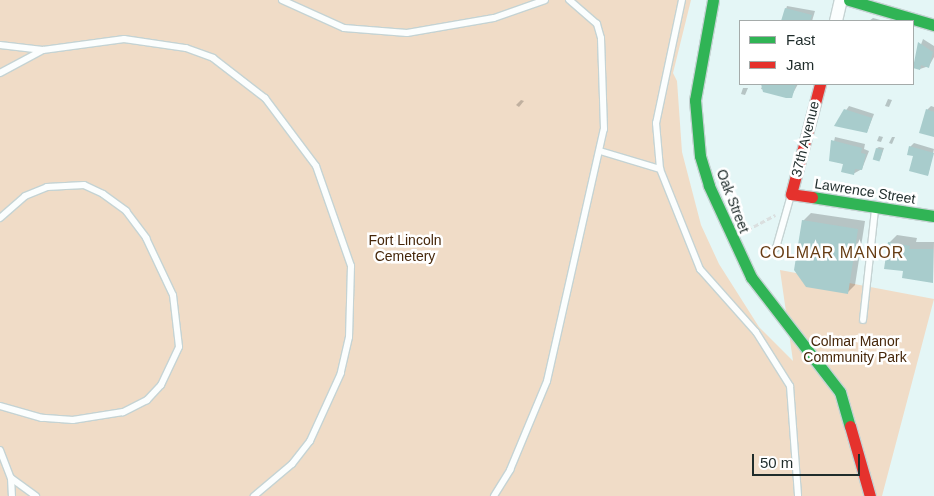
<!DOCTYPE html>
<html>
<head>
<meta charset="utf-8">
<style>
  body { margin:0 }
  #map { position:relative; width:934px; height:496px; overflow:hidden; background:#e4f6f6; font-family:Helvetica,sans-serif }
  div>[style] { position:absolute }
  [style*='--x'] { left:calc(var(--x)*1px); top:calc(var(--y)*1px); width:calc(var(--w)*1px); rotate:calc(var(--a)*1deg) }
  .green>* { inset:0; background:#f0dcc7 }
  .shadow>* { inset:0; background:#0003 }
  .building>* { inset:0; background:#a8cccc; transform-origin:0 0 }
  .path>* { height:2.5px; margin-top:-1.25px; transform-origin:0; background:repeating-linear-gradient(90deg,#dadfdf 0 5px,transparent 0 7.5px) }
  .roads { filter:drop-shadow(1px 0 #c5d3d3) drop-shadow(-1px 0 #c5d3d3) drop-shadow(0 1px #c5d3d3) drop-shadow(0 -1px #c5d3d3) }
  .lane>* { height:6px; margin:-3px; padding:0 3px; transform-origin:3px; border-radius:3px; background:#fbfefe }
  .street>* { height:12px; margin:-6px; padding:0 6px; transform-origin:6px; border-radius:6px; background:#fbfefe }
  .fast>* { height:11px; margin:-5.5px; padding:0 5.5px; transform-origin:5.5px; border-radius:5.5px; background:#30b455 }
  .jam>* { height:11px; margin:-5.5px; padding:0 5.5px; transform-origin:5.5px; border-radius:5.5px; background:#e5322d }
  span { translate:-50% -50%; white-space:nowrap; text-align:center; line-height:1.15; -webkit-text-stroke:5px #fff; paint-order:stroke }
  .street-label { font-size:14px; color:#1f2c2b }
  .park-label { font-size:14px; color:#46270a }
  .quarter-label { font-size:16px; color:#673d14; letter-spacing:1px }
  .legend { position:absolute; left:739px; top:20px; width:175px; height:65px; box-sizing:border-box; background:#fff; border:1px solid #a5abaa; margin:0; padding:6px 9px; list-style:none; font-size:15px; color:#1f2c2b }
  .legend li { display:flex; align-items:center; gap:10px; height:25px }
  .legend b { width:25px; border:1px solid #a5abaa }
  .scale { position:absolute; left:752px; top:454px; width:108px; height:22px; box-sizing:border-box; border:2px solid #1f2c2b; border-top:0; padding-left:6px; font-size:15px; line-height:18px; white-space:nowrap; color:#1f2c2b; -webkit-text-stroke:4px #fff; paint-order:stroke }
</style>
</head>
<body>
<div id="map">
  <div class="green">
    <div style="clip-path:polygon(0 0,691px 0,673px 73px,677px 81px,682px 152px,701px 225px,719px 264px,759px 327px,793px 361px,780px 270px,934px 299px,882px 496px,0 496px)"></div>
  </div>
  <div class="shadow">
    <div style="clip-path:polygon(787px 6px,815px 11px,812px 21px,782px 21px)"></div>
    <div style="clip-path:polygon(873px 18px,884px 21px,869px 21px)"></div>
    <div style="clip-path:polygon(923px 39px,934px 46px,934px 57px,929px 66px,920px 69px,913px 67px)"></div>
    <div style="clip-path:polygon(763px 84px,798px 84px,791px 97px,761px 89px)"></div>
    <div style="clip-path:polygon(743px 88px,748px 88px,745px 95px,741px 94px)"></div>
    <div style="clip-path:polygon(888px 99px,892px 100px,889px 107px,885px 106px)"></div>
    <div style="clip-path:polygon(521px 100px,524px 101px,519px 107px,516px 105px)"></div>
    <div style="clip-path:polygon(849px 106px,874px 114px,867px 132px,836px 125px)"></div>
    <div style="clip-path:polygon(931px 106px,934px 107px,934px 135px,927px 110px)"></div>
    <div style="clip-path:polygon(879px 136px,883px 137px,881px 142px,877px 141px)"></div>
    <div style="clip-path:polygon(835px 137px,865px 144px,864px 149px,869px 151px,862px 169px,853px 174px,844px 164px,830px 160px)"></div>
    <div style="clip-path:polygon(892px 137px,895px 137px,892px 144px,889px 143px)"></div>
    <div style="clip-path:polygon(914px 143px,934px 149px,928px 175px,910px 147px)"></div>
    <div style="clip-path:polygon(879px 147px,884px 148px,880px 160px,877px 148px)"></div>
    <div style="clip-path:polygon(811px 213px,865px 221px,855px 285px,847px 293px,803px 221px)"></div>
    <div style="clip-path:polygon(897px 235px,917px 238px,916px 242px,934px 242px,933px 282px,904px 270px,889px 243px)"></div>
  </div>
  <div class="building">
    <div style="clip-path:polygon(785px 8px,812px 15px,810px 21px,781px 21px)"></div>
    <div style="clip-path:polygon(918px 42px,933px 52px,929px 68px,921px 65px,920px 70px,913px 68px)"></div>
    <div style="clip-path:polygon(761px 84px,796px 84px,792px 98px,786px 98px,763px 92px)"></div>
    <div style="clip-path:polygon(844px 109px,872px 118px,867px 133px,834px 126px)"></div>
    <div style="clip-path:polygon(926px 109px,934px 112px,934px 137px,919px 133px)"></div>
    <div style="clip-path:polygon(831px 140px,862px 148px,861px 153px,866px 154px,862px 170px,855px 169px,854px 175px,841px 172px,843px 164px,829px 161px)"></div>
    <div style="clip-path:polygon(909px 146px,934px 153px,928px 176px,909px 171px,913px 156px,907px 155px)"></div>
    <div style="left:876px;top:148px;width:7px;height:12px;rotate:16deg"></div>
    <div style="clip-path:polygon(802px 220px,858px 229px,848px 294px,806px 287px,794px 270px)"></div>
    <div style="clip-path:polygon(888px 242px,910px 246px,909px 249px,933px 249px,933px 283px,902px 278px,903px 271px,884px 269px)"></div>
  </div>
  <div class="path">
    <div style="--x:747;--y:230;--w:32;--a:-28"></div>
  </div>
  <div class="roads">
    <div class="lane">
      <div style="--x:282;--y:0;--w:68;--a:24.3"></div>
      <div style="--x:344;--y:28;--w:63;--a:4.5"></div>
      <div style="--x:407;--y:33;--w:88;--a:-9.8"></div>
      <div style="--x:494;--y:18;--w:54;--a:-19.4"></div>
      <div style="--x:682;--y:0;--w:126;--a:101.9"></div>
      <div style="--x:656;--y:123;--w:46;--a:85"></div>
      <div style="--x:660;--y:169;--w:108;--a:68.2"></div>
      <div style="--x:700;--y:269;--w:84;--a:48.4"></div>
      <div style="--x:756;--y:332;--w:64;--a:57.8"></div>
      <div style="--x:790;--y:386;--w:110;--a:85.8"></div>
      <div style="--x:0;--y:45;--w:43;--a:6.6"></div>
      <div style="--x:43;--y:50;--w:82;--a:-7.7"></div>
      <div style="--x:124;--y:39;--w:63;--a:8.3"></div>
      <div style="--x:186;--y:48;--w:29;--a:20"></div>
      <div style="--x:213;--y:58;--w:66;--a:37.6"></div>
      <div style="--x:265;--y:98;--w:85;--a:53.1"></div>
      <div style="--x:316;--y:166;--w:106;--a:70.7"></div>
      <div style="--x:351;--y:266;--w:71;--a:91.6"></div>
      <div style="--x:349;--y:337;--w:37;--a:103"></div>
      <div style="--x:341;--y:373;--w:75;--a:114.5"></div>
      <div style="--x:310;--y:441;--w:29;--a:128"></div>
      <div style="--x:292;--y:464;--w:50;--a:139.9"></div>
      <div style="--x:0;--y:73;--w:49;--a:-28.1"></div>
      <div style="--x:600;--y:151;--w:63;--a:16.7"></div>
      <div style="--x:0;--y:218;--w:33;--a:-41"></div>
      <div style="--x:25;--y:196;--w:24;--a:-22"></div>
      <div style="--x:47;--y:187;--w:37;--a:-3"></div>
      <div style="--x:84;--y:185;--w:21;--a:25"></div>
      <div style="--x:103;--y:194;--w:29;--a:36"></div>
      <div style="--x:126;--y:211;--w:34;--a:53"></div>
      <div style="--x:146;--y:238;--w:63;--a:64.7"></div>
      <div style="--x:173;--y:295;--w:52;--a:83.4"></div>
      <div style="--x:179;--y:347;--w:42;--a:115.3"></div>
      <div style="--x:161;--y:385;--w:21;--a:133"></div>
      <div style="--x:147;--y:400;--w:27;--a:153"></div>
      <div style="--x:123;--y:412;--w:51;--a:170.9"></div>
      <div style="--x:73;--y:420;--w:31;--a:-176"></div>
      <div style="--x:42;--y:418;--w:44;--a:-164.1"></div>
      <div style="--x:776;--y:248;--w:55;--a:-74.2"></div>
      <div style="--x:863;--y:320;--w:112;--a:-83.8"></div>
      <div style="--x:0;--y:450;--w:30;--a:69"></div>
      <div style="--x:11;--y:478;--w:18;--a:87"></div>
      <div style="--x:11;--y:478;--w:31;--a:36"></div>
      <div style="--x:494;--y:496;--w:31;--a:-58"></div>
      <div style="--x:510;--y:470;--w:96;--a:-67.4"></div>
      <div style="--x:547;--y:381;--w:258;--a:-77.3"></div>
      <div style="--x:604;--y:129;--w:91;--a:-91.9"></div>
      <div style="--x:601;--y:38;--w:15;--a:-106"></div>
      <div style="--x:597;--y:24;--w:37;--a:-139"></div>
    </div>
    <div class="street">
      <div style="--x:836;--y:21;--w:22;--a:-77"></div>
    </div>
    <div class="fast">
      <div style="--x:713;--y:0;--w:102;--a:100.2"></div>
      <div style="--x:695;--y:100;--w:56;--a:84.9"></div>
      <div style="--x:700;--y:156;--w:31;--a:73"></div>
      <div style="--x:709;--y:186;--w:100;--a:65.2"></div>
      <div style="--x:751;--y:277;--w:145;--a:52.3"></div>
      <div style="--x:840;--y:392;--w:35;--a:74"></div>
      <div style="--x:849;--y:0;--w:89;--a:16.4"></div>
      <div style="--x:812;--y:197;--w:123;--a:8.9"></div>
    </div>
    <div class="jam">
      <div style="--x:812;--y:197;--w:21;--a:-172"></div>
      <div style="--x:791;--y:194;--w:114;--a:-75.2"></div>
      <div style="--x:850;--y:426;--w:73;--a:74.1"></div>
    </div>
  </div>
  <div class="street-label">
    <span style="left:805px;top:139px;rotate:-76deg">37th Avenue</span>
    <span style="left:865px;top:191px;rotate:9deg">Lawrence Street</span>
    <span style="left:733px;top:201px;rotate:69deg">Oak Street</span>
  </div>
  <div class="park-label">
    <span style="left:405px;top:248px">Fort Lincoln<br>Cemetery</span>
    <span style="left:855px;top:349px">Colmar Manor<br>Community Park</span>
  </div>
  <div class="quarter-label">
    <span style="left:832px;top:253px">COLMAR MANOR</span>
  </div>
  <ul class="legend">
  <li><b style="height:6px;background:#30b455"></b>Fast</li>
  <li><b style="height:6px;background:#e5322d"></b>Jam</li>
  </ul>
  <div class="scale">50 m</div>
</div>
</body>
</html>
